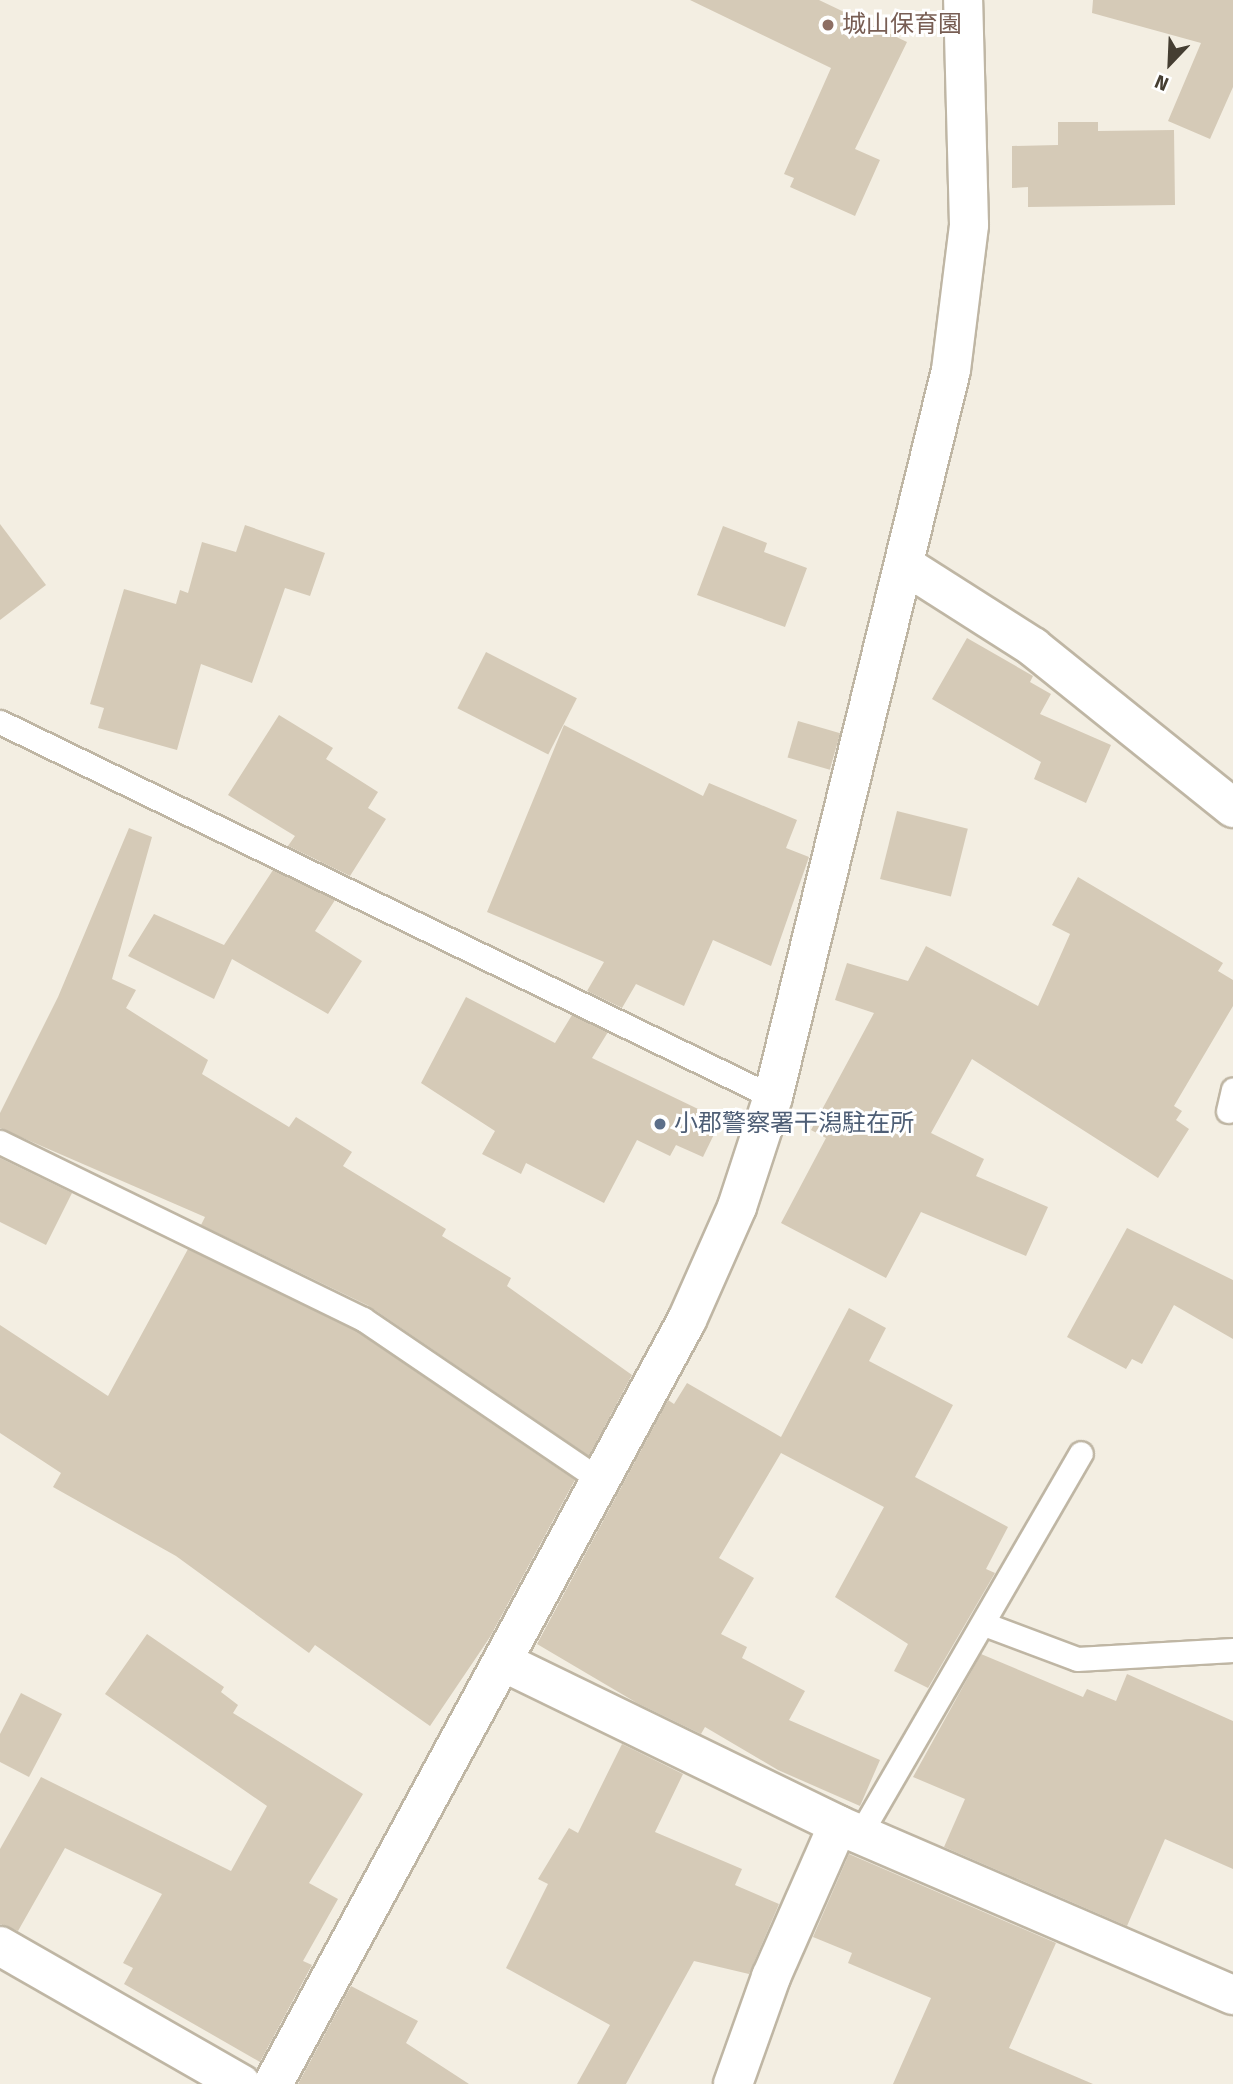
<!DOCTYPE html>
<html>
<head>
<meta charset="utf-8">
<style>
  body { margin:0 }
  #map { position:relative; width:1233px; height:2084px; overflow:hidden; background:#f3eee2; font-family:"Fira Sans","Noto Sans JP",sans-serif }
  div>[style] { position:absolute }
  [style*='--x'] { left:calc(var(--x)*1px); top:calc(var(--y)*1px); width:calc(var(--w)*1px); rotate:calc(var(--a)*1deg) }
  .building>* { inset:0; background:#d5cab7; transform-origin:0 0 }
  .roads { filter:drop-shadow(2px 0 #bfb6a4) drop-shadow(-2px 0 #bfb6a4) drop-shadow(0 2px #bfb6a4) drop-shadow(0 -2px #bfb6a4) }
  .lane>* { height:23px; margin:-11.5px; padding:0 11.5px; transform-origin:11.5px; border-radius:11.5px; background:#fff }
  .street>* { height:38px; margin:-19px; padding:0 19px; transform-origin:19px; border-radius:19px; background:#fff }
  .dots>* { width:19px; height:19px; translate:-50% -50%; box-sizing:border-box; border:4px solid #fff; border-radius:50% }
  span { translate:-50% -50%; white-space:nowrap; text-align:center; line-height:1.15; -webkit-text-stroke:6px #fff; paint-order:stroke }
  .education-label { font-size:24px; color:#785e54 }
  .left { translate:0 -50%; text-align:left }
  .service-label { font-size:24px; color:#4e5e75 }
  .north { position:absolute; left:1135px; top:28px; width:70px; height:70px; -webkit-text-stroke:5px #fff; paint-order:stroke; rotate:203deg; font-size:19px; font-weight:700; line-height:28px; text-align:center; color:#453e32 }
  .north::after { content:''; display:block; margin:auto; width:24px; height:32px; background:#453e32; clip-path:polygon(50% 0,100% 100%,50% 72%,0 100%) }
</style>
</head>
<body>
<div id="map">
  <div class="building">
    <div style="clip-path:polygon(690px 0,819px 0,907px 42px,855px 149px,880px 160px,855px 216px,790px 187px,794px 178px,784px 174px,831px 68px)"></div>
    <div style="clip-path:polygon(1093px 0,1233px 0,1233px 87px,1210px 139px,1168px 121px,1201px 43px,1092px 13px)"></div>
    <div style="clip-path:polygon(1058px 122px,1098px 122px,1098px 131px,1174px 130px,1175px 205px,1028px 207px,1028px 187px,1012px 188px,1012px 146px,1058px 145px)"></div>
    <div style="clip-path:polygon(0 524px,46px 585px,0 620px)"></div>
    <div style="clip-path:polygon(245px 525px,325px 553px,310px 596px,285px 588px,252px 683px,201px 664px,177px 750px,98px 728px,104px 708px,90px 704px,124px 589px,176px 604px,180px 590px,188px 593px,202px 542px,236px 552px)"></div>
    <div style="clip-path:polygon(723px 526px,767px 543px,764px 552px,807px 568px,785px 627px,697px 595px)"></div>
    <div style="clip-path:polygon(967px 638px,1033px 676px,1030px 682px,1051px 694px,1040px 714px,1111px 745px,1086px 803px,1034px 779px,1041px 762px,932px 699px)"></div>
    <div style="left:486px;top:652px;width:102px;height:63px;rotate:27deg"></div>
    <div style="clip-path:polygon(279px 715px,333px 748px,326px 759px,378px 792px,368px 808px,386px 819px,350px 876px,288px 846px,295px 836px,228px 795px)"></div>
    <div style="left:798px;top:721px;width:44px;height:38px;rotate:16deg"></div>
    <div style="clip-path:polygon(564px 725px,703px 796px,709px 783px,797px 820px,786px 848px,809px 857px,771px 966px,713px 940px,684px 1006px,636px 984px,622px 1008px,587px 991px,604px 962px,487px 912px)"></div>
    <div style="left:897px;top:811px;width:73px;height:70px;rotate:14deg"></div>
    <div style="clip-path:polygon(129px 828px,152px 837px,112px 979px,136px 990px,126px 1008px,208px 1060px,202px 1074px,289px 1127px,296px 1117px,352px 1152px,343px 1166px,446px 1229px,442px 1236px,511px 1278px,507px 1286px,632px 1375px,589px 1456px,369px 1306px,201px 1225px,205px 1217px,0 1128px,0 1113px,58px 997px)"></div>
    <div style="clip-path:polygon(273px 870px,335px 900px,315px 931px,362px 961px,328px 1014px,232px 959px,214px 999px,128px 956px,154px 914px,224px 945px)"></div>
    <div style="clip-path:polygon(1078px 877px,1223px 963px,1218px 971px,1233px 980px,1233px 1006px,1174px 1106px,1182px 1111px,1176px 1120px,1189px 1129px,1158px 1178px,972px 1059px,931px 1133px,984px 1159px,976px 1176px,1048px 1207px,1026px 1256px,921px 1212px,886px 1278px,781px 1223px,826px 1138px,811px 1130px,874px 1013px,835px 1000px,847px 963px,908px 981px,926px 946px,1038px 1006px,1070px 934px,1052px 925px)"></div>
    <div style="clip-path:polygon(466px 997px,555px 1043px,572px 1015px,608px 1032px,592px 1058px,721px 1120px,703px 1157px,676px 1145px,670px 1156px,637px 1140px,604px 1203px,526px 1163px,521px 1174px,482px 1154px,495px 1131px,421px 1083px)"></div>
    <div style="clip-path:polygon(0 1158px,72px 1193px,46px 1245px,0 1222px)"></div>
    <div style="clip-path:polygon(1127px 1228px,1233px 1280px,1233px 1339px,1174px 1305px,1142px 1364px,1132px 1359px,1126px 1369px,1067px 1337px)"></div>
    <div style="clip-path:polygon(188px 1249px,356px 1331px,575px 1480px,490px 1637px,430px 1726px,315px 1645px,309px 1653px,176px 1556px,53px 1487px,61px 1473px,0 1433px,0 1325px,108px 1396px)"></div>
    <div style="clip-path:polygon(849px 1308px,886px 1328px,869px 1361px,953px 1405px,915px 1477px,1008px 1527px,986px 1569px,995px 1573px,928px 1688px,894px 1671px,908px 1644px,835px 1597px,884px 1507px,781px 1453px,719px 1558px,754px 1578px,721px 1634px,747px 1647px,742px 1658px,805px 1691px,789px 1720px,880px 1760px,860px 1806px,778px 1770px,705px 1727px,701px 1734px,637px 1703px,537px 1644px,668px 1400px,674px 1404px,687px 1383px,781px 1437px)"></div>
    <div style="clip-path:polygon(147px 1634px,224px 1687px,221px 1692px,238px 1705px,233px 1713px,363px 1794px,309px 1883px,338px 1899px,303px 1961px,312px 1965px,260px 2062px,124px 1984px,133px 1968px,123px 1963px,162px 1894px,65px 1848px,18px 1931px,0 1924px,0 1849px,41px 1777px,231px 1871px,267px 1806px,105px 1694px)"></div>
    <div style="clip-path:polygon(981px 1654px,1083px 1697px,1087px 1689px,1116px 1701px,1127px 1674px,1233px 1721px,1233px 1869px,1165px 1839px,1127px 1926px,944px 1847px,965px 1799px,913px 1777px)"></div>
    <div style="clip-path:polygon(21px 1693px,62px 1714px,29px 1777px,0 1762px,0 1734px)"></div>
    <div style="clip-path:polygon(622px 1744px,683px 1774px,655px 1832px,742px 1869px,735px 1885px,779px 1904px,749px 1974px,694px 1961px,626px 2084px,577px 2084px,610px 2025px,506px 1968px,548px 1884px,538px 1879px,569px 1828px,578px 1833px)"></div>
    <div style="clip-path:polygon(849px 1854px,1056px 1943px,1009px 2048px,1093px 2084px,893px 2084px,931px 1998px,848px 1963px,852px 1953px,813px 1937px)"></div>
    <div style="clip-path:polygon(351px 1986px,418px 2021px,406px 2043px,469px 2084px,298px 2084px)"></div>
  </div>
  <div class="roads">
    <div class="lane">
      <div style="--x:0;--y:722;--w:859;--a:25.88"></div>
      <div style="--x:1228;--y:1111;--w:22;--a:-77"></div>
      <div style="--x:0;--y:1142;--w:404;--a:26"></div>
      <div style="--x:363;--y:1319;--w:288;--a:34.2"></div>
      <div style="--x:984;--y:1624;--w:99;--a:20.6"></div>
      <div style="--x:1077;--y:1659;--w:156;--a:-3.3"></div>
      <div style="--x:860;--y:1834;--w:440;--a:-59.9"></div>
    </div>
    <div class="street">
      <div style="--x:906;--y:566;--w:151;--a:32.5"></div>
      <div style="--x:1033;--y:647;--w:257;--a:38.8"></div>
      <div style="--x:503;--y:1662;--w:373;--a:25.9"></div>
      <div style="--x:838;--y:1825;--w:430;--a:23.3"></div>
      <div style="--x:0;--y:1946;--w:278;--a:29.8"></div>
      <div style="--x:273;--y:2084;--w:869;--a:-61.55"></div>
      <div style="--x:687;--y:1320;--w:124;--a:-66.1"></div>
      <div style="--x:737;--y:1207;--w:116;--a:-71.9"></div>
      <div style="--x:773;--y:1097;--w:748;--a:-76.24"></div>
      <div style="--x:951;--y:370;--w:146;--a:-82.9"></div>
      <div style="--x:969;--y:225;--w:225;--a:-91.5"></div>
      <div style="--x:733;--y:2084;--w:114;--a:-70.4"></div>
      <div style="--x:771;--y:1977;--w:166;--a:-66.2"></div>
    </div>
  </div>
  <div class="dots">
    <div style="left:828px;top:25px;background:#8d6e63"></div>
    <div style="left:660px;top:1124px;background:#5c6f8a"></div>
  </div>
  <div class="education-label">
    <span class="left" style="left:842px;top:25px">城山保育園</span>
  </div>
  <div class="service-label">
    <span class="left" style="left:674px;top:1124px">小郡警察署干潟駐在所</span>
  </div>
  <div class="north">N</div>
</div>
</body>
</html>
